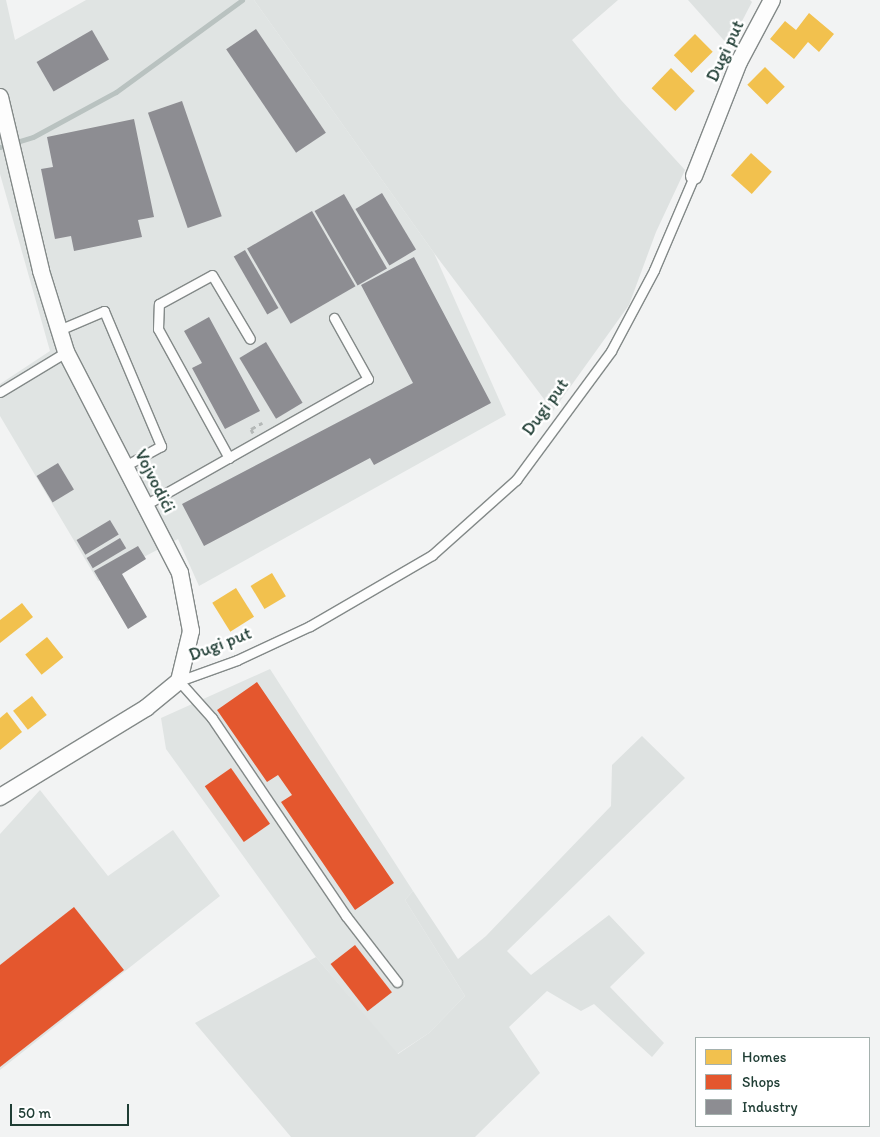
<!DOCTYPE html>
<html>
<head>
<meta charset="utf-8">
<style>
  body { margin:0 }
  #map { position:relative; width:880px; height:1137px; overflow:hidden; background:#f2f3f3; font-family:Itim,sans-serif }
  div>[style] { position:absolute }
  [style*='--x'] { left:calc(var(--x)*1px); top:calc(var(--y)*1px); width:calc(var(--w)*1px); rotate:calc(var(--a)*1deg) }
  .built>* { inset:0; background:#e0e4e3 }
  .green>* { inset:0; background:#dee2e1 }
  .homes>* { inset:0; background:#f2c14e; transform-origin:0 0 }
  .shops>* { inset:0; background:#e4572e; transform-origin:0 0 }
  .industry>* { inset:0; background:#8d8d92; transform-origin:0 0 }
  .stream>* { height:5px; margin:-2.5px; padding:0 2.5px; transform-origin:2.5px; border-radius:2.5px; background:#b9c2c0 }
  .path>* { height:3px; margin-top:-1.5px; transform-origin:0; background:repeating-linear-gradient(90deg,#b4b8b7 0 5px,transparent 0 9px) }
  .roads { filter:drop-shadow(1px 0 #838988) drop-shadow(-1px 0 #838988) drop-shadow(0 1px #838988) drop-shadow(0 -1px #838988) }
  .service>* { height:9px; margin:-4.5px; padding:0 4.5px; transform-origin:4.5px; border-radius:4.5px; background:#fdfdfd }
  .minor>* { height:16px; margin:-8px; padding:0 8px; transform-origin:8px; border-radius:8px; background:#fdfdfd }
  span { translate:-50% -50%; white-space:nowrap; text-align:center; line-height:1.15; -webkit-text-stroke:5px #fff; paint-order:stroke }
  .street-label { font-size:18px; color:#1f3d34 }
  .legend { position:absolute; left:695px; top:1037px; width:175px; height:90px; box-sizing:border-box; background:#fff; border:1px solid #a5b1ae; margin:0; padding:6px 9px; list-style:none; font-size:15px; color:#1f3d34 }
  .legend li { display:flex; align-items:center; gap:10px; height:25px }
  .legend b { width:25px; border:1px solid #a5b1ae }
  .scale { position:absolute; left:10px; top:1104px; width:119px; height:22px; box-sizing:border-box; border:2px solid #1f3d34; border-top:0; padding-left:6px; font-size:15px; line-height:18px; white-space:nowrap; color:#1f3d34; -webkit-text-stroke:4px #fff; paint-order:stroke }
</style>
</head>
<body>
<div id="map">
  <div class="built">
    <div style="clip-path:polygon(0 0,6px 0,15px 40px,86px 0,254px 0,434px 253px,506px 415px,199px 586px,178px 539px,98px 581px,0 416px,0 384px,50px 351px,0 174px)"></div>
    <div style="clip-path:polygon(270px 669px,413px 891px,405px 900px,465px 996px,429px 1033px,397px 1054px,316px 957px,166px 749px,161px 718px)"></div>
    <div style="clip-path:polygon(40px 790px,108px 876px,173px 830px,220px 896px,0 1070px,0 834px)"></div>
  </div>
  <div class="green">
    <div style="clip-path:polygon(254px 0,618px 0,572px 40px,621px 100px,685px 170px,656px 232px,629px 305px,553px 411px,434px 253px)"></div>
    <div style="clip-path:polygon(688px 0,750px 0,752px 2px,729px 46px)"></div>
    <div style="clip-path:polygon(642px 736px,685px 778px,507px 951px,531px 975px,609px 915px,645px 953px,610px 987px,664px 1043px,652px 1057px,594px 1004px,581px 1011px,547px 991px,509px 1027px,540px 1073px,475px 1137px,291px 1137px,195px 1023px,316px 957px,398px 1054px,429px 1033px,465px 996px,405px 900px,413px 891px,458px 959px,486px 936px,611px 806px,612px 765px)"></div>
  </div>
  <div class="homes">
    <div style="clip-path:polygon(809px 13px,834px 34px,819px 52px,808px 42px,794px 59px,770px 39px,785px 21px,796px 30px)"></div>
    <div style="left:695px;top:34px;width:25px;height:30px;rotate:45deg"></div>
    <div style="left:765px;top:67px;width:28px;height:25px;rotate:45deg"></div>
    <div style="left:671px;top:68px;width:33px;height:28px;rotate:44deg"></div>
    <div style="left:751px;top:153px;width:28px;height:30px;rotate:42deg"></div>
    <div style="left:272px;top:573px;width:27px;height:25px;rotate:59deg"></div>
    <div style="left:236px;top:588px;width:34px;height:28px;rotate:58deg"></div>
    <div style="clip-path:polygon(22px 603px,33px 617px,0 643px,0 620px)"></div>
    <div style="left:47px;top:637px;width:26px;height:28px;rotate:51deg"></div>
    <div style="left:32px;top:696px;width:24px;height:24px;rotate:52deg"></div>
    <div style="clip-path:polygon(7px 712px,22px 732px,0 750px,0 718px)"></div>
  </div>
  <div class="shops">
    <div style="clip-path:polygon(257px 682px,394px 883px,355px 910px,281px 802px,292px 795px,278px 775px,267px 782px,217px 710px)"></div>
    <div style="left:231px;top:768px;width:68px;height:32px;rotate:55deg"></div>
    <div style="clip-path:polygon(74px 907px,124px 970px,0 1067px,0 965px)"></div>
    <div style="left:355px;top:945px;width:60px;height:31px;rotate:52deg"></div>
  </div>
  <div class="industry">
    <div style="left:256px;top:29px;width:125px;height:36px;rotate:56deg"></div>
    <div style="left:92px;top:30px;width:34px;height:64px;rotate:60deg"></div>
    <div style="left:182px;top:101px;width:122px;height:36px;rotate:71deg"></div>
    <div style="clip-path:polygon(134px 119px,154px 217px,138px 220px,142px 237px,74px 251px,71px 236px,55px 239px,41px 169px,53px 167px,47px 137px)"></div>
    <div style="left:382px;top:193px;width:66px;height:31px;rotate:59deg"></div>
    <div style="left:344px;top:194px;width:86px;height:34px;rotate:60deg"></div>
    <div style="left:312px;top:211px;width:87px;height:75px;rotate:60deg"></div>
    <div style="left:245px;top:250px;width:67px;height:13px;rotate:60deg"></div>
    <div style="clip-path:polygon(414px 257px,491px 403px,374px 465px,370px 458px,204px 546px,182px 504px,413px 383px,361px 285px)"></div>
    <div style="clip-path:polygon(209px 317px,260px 411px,225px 429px,192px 368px,202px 363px,184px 331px)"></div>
    <div style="left:266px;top:342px;width:71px;height:31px;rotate:59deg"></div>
    <div style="left:58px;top:463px;width:31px;height:25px;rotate:59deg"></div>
    <div style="left:110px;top:520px;width:17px;height:39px;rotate:59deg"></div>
    <div style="left:120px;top:538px;width:12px;height:39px;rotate:59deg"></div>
    <div style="clip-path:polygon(138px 546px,146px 559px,122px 574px,147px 617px,128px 629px,94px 571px)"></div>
  </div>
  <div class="stream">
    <div style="--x:0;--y:147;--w:34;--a:-17"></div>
    <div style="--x:33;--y:137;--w:94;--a:-28.5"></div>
    <div style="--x:116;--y:92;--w:156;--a:-36.1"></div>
  </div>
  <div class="path">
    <div style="--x:253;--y:433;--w:4;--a:-117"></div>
    <div style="--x:251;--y:429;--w:13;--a:-29"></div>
  </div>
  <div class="roads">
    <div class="service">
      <div style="--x:59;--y:330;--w:49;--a:-22.9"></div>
      <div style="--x:104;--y:311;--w:147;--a:67.1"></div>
      <div style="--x:161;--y:446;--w:41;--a:150.9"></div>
      <div style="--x:0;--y:392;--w:77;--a:-31.2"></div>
      <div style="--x:229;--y:458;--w:147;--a:-118.8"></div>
      <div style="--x:158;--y:329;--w:25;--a:-88"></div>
      <div style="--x:159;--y:304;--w:60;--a:-28.7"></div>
      <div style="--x:212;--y:275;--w:74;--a:59.3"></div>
      <div style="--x:145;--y:505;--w:256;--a:-29.5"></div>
      <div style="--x:368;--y:379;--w:70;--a:-119.1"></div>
      <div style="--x:397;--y:982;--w:83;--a:-127.7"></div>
      <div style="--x:346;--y:916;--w:239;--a:-124.1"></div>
      <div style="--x:212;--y:718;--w:50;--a:-131.7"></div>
      <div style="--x:179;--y:681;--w:62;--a:-19.9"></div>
      <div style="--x:237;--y:660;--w:81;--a:-25"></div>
      <div style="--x:310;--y:626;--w:141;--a:-30.2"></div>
      <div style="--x:432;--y:555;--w:113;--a:-41.8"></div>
      <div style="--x:516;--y:480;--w:160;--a:-53.6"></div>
      <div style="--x:611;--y:351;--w:92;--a:-62"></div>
      <div style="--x:654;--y:270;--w:102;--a:-66.9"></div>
    </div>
    <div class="minor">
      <div style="--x:0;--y:97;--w:179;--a:76.7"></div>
      <div style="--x:41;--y:271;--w:85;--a:72.8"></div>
      <div style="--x:66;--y:352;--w:249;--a:62.7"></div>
      <div style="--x:180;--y:573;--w:59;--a:79.3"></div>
      <div style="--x:191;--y:631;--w:51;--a:103.5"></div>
      <div style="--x:179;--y:681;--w:43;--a:140.7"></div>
      <div style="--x:146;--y:708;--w:171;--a:148.6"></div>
      <div style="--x:694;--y:176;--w:123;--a:-68.5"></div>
      <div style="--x:739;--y:62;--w:70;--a:-62"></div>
    </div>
  </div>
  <div class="street-label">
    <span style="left:725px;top:51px;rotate:-65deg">Dugi put</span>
    <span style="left:545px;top:407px;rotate:-54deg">Dugi put</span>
    <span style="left:155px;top:481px;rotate:63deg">Vojvodići</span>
    <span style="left:220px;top:644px;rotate:-21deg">Dugi put</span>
  </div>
  <ul class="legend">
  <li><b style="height:14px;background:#f2c14e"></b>Homes</li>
  <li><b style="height:14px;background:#e4572e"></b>Shops</li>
  <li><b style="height:14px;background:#8d8d92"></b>Industry</li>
  </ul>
  <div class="scale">50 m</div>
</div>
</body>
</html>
